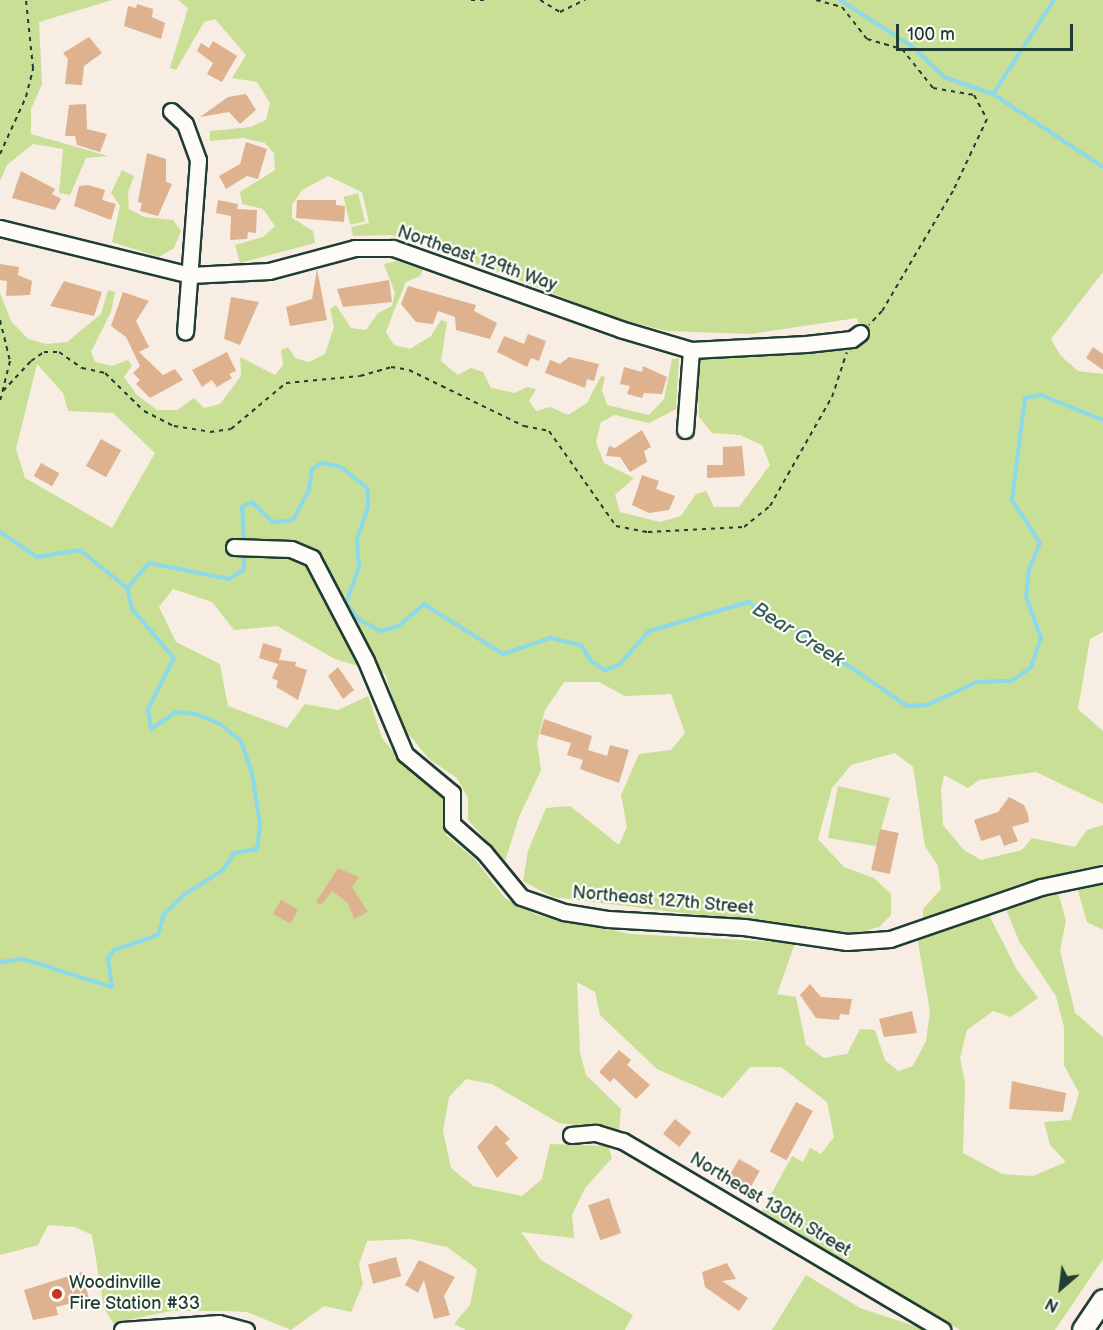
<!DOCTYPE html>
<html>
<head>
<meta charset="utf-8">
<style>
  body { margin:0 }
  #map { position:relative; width:1103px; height:1330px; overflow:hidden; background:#f7ede2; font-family:"Balsamiq Sans",sans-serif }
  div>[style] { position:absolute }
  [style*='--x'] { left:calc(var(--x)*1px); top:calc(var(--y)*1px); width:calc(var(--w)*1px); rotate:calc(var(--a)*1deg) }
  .green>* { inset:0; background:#c8df95; transform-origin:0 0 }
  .stream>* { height:4px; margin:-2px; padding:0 2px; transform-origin:2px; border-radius:2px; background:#8bd9ea }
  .building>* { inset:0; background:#deb28f; transform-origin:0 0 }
  .path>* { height:2px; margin-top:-1px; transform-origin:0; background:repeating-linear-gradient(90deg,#1f3d34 0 4.5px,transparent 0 9px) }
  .roads { filter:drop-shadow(2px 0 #1f3d34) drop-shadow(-2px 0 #1f3d34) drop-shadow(0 2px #1f3d34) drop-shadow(0 -2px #1f3d34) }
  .minor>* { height:15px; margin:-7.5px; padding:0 7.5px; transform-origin:7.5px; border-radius:7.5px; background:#fdfcf7 }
  .major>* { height:20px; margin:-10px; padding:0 10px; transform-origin:10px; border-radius:10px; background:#fdfcf7 }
  .dots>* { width:16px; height:16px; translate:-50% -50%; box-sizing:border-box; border:3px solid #fdfcf7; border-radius:50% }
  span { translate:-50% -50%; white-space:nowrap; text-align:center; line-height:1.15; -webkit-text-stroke:4.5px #fdfcf7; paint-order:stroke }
  .street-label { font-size:18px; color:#1f3d34 }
  .poi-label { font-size:18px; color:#1f3d34 }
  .left { translate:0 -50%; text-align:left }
  .water-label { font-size:20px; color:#355c58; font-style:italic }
  .north { position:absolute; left:1031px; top:1258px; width:60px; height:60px; -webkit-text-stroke:4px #fdfcf7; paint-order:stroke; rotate:208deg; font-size:16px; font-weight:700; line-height:24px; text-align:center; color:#1f3d34 }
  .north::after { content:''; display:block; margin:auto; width:21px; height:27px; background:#1f3d34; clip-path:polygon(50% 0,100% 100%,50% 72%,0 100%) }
  .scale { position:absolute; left:896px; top:24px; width:177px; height:27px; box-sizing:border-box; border:3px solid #1f3d34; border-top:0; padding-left:8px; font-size:18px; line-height:21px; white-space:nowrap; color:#1f3d34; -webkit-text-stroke:4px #fdfcf7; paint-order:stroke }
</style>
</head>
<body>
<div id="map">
  <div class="green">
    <div style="clip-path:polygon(0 0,112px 0,39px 22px,42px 84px,31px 109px,31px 134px,108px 156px,86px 158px,70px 195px,59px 193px,63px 149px,33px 144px,7px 165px,0 181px)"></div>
    <div style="clip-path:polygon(evenodd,178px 0,1103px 0,1103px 272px,1051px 339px,1060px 355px,1078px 371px,1103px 374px,1103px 632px,1090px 639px,1078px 709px,1103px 731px,1103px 804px,1036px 772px,979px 780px,968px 788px,944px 775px,941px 790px,943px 825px,964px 850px,981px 860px,1022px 850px,1032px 838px,1075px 847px,1087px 830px,1103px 825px,1103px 864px,1025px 882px,923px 919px,923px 909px,941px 889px,938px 866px,925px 846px,913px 767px,895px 753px,851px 765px,832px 788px,818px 839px,844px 867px,874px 878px,891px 894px,891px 915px,879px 927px,853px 934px,553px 897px,523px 881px,528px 851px,546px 808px,570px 806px,619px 845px,627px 827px,621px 795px,639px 754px,671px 750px,685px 733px,671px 694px,625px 696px,599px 682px,564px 682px,545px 710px,537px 743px,541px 770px,519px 817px,505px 861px,468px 820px,468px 798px,457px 778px,429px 759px,402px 726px,385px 674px,335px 659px,277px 626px,234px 630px,212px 602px,173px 589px,159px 607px,176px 642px,220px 664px,228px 706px,287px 728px,305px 704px,338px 710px,368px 696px,382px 738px,412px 774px,443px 795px,446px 835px,474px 858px,505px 898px,537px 915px,631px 934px,795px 943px,777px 994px,796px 997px,806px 1045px,824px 1058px,847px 1054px,860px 1029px,875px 1030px,885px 1060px,898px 1071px,913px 1066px,926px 1041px,930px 1011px,917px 937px,989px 915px,1017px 970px,1038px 998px,1011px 1017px,993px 1011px,967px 1030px,960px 1058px,965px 1083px,963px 1153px,1002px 1174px,1033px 1176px,1066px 1162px,1050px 1145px,1044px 1122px,1071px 1120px,1079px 1093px,1064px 1065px,1064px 1027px,1056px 996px,1019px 941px,1006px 909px,1058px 892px,1066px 921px,1060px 950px,1075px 1013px,1103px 1037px,1103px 1259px,1055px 1330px,960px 1330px,762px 1211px,792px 1156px,803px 1162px,810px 1148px,821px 1154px,834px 1137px,827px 1102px,781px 1067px,750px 1067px,723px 1098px,657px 1069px,600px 1015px,595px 992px,577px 982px,580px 1053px,586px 1075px,621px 1109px,619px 1130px,559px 1123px,492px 1084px,466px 1079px,449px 1097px,443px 1131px,451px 1168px,473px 1186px,522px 1196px,542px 1179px,550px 1144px,608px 1146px,612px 1158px,585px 1188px,572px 1215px,574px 1238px,521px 1232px,541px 1260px,633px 1315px,625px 1330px,466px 1330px,454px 1324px,470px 1305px,477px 1269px,447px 1247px,410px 1239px,367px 1241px,359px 1264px,363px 1284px,351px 1312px,324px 1306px,291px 1330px,247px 1312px,227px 1311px,171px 1311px,113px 1323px,104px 1308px,92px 1235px,75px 1227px,48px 1225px,38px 1245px,0 1255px,0 293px,11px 321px,28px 339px,46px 344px,67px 342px,101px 314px,108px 290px,115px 292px,111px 312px,91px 352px,95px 362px,112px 366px,128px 360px,132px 365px,124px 377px,137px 395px,157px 410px,177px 410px,194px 398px,204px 408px,220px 404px,241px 376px,240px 357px,275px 375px,283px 365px,281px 350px,288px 347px,295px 358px,309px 362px,325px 354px,334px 327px,330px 309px,336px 305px,351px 328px,366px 330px,378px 313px,392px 306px,395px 293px,384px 264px,397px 261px,423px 269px,420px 276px,406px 282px,392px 316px,386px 332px,394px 345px,410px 349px,431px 336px,441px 320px,447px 322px,441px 361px,458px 375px,471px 368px,483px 372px,491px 388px,515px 393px,527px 387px,536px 389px,529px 401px,536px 411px,550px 407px,568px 415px,587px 403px,601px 376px,605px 377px,602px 390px,607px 405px,649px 415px,664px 399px,672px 359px,679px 358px,676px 409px,649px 423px,615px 415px,601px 422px,596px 442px,604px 463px,634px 478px,615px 495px,620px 512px,660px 522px,681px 516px,696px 494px,706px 491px,714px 507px,739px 507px,770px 465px,762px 445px,740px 435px,712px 433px,699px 417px,696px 360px,833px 351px,863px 342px,857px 318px,750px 334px,667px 331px,618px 319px,429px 245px,391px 235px,353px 236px,351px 227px,369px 223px,362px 192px,328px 176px,302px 190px,292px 205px,292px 218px,313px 231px,315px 243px,240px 263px,235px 245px,263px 237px,275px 226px,263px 209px,242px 204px,240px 192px,275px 170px,274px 153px,265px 143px,243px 138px,210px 141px,210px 131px,251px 127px,266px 120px,270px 103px,257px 82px,232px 78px,246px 55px,215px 19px,204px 22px,176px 70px,170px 68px,188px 8px,178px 0,37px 364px,63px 393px,68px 411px,113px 413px,155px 453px,112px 528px,25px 478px,16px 449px,37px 364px)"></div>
    <div style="clip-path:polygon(122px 170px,134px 176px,128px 192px,129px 209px,144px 217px,173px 220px,181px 231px,174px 248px,159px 257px,112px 242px,120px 206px,111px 193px)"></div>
    <div style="left:358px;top:193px;width:29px;height:15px;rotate:76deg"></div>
    <div style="clip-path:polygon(838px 786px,890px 798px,876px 846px,828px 838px)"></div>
    <div style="clip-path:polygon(1103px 885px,1103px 930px,1087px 922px,1077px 887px)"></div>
    <div style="clip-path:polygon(806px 1275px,860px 1308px,927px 1330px,772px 1330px)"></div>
  </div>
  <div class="stream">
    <div style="--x:840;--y:0;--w:87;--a:32.8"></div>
    <div style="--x:913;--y:47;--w:43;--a:44.1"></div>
    <div style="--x:944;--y:77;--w:52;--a:19.1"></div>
    <div style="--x:993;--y:94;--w:132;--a:33.6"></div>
    <div style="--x:993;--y:94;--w:112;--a:-57"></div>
    <div style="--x:0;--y:532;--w:45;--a:34"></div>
    <div style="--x:37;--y:557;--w:44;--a:-9.2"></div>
    <div style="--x:80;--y:550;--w:60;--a:39"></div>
    <div style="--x:244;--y:543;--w:36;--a:-93"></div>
    <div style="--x:242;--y:507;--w:11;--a:-27"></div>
    <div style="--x:252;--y:502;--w:29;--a:44"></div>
    <div style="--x:273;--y:522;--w:20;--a:-6"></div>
    <div style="--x:293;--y:520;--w:34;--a:-62"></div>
    <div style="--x:309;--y:490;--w:21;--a:-82"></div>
    <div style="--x:312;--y:469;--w:12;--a:-31"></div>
    <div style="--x:322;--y:463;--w:19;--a:12"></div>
    <div style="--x:341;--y:467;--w:35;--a:39"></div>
    <div style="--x:368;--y:489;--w:18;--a:90"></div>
    <div style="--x:368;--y:507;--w:34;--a:109"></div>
    <div style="--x:357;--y:539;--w:28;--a:86"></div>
    <div style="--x:359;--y:567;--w:38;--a:110"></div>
    <div style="--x:346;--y:603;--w:20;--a:53"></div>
    <div style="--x:358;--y:619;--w:26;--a:28"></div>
    <div style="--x:381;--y:631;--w:19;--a:-16"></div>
    <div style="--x:399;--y:626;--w:33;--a:-41"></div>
    <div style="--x:424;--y:604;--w:93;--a:32.3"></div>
    <div style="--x:503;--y:654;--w:50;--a:-18.8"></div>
    <div style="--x:550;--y:638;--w:32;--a:13"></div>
    <div style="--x:581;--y:645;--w:19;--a:58"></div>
    <div style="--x:591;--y:661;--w:17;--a:33"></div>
    <div style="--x:605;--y:670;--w:15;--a:-20"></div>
    <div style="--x:619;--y:665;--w:45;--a:-48.6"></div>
    <div style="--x:649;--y:631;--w:104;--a:-16.2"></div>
    <div style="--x:749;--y:602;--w:22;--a:43"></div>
    <div style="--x:765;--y:617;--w:17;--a:10"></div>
    <div style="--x:782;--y:620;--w:152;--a:34.5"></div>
    <div style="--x:907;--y:706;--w:20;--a:-3"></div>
    <div style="--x:927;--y:705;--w:55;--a:-24.7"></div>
    <div style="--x:977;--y:682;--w:35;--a:-2"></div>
    <div style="--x:1012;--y:681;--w:24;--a:-36"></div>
    <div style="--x:1031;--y:667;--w:31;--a:-71"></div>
    <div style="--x:1041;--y:638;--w:44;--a:-110.1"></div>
    <div style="--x:1026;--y:597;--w:28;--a:-84"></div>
    <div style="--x:1029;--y:569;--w:28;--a:-67"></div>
    <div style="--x:1040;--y:543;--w:51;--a:-123.1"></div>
    <div style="--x:1012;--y:500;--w:103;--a:-82.7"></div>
    <div style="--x:1025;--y:398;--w:16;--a:-11"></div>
    <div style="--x:1041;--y:395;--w:67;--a:22"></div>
    <div style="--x:0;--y:962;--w:23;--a:-7"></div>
    <div style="--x:23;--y:959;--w:93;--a:17.5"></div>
    <div style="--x:112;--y:987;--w:29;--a:-98"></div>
    <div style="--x:108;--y:958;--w:10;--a:-53"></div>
    <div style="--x:114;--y:950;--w:46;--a:-18.8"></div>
    <div style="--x:158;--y:935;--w:22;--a:-74"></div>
    <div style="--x:164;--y:914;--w:29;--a:-44"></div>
    <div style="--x:185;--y:894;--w:45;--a:-32.3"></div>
    <div style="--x:223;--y:870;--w:20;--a:-57"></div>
    <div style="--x:234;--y:853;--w:23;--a:-10"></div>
    <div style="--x:257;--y:849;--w:25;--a:-83"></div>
    <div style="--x:260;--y:824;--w:52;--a:-98.9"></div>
    <div style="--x:252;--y:773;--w:34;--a:-109"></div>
    <div style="--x:241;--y:741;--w:27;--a:-141"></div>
    <div style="--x:220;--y:724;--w:26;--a:-157"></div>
    <div style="--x:196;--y:714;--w:20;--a:-174"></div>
    <div style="--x:176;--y:712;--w:30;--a:146"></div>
    <div style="--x:151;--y:729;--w:20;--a:-99"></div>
    <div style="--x:148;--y:709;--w:57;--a:-63"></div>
    <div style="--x:174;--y:658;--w:65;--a:-130.6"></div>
    <div style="--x:132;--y:609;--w:22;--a:-103"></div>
    <div style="--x:127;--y:588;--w:33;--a:-49"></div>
    <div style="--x:149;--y:563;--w:81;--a:11.4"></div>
    <div style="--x:228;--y:579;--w:18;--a:-29"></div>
    <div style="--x:244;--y:570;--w:20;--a:-90"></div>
  </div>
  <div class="building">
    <div style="clip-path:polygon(137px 4px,153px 9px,152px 17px,165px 23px,161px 39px,124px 26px,128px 6px,136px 8px)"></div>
    <div style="clip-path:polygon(89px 37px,102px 53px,84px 66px,82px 85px,65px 84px,68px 59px,63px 53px)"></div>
    <div style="clip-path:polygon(213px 41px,237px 56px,222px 82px,207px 74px,213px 63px,197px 51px,201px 43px,209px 48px)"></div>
    <div style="clip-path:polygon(246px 94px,256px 110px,240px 124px,229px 112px,200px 117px,228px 97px)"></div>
    <div style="clip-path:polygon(86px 104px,87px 129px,107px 134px,100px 152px,77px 145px,75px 136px,65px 136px,69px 105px)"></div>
    <div style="clip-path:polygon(246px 142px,267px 149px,258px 179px,247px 176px,226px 189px,219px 176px,240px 164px)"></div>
    <div style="clip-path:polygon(147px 153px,166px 159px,166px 182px,172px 184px,158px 216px,140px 211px,142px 203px,138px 202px)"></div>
    <div style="clip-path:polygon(21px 171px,55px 189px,52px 194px,61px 199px,55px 210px,12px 198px)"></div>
    <div style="clip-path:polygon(88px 185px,105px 190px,102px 200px,116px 204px,111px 220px,74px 206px,79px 186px)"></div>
    <div style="clip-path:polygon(218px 200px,238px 204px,237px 209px,257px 210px,256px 233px,248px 232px,247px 239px,230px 240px,231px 216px,216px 213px)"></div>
    <div style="clip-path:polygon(297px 200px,336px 200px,336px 205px,345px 206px,344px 222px,296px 218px)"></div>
    <div style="clip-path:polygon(0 264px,19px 267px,18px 275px,32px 281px,30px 295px,6px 296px,7px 281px,0 280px)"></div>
    <div style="clip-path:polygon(317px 269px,327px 320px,290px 326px,286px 307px,312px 299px)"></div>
    <div style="clip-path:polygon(389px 280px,392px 302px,343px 307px,337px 289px)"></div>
    <div style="clip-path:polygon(64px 281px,102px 292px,94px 316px,50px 306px)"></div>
    <div style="clip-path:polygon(408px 286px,476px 305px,474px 311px,497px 323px,490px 339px,456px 330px,455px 317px,438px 311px,433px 324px,416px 322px,401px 304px)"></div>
    <div style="clip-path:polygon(123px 292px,149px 301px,136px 321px,149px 347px,139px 352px,163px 375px,175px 369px,183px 380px,150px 398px,136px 384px,140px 380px,133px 373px,140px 366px,126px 337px,111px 326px)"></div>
    <div style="clip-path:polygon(231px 297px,259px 302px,240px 345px,224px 339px)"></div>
    <div style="clip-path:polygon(528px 334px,546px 341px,539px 361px,531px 358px,527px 367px,497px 352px,504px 336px,524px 344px)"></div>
    <div style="clip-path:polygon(1093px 347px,1103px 354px,1103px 370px,1086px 358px)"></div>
    <div style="clip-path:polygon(227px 352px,236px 371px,229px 374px,232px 378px,217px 387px,212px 380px,202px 387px,192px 370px)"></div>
    <div style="clip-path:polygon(569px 357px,599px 364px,594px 381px,587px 379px,585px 388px,545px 373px,550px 360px,560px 364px)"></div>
    <div style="clip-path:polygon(643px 366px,667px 377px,662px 394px,644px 393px,642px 398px,627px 394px,630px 386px,620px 384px,624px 367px,642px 372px)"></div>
    <div style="clip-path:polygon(642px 430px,651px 447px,644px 451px,647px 462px,630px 472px,620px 457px,606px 456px,609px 446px,615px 448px)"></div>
    <div style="left:101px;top:439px;width:23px;height:31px;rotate:29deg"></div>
    <div style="clip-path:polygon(742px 446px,745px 476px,707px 478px,707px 465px,723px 465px,723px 447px)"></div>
    <div style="left:41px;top:463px;width:21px;height:15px;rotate:29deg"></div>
    <div style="clip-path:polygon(642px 475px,659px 481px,656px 489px,675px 496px,669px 510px,649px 513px,632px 505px)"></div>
    <div style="clip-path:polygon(263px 643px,282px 649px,279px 660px,296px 662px,295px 666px,307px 670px,298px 700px,276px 687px,278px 681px,272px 678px,278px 664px,259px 658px)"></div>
    <div style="clip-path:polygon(338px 667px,354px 690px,343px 699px,328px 676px)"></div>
    <div style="clip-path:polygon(544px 719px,592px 736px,588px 750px,607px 756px,610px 745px,629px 750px,619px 783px,580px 769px,583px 760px,567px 755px,571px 743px,540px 734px)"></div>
    <div style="clip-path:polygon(1009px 797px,1024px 805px,1028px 814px,1029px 822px,1012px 827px,1018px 841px,1004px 846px,1000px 835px,981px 841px,974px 820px,998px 812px)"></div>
    <div style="left:880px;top:829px;width:19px;height:42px;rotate:12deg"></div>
    <div style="clip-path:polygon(338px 868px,359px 877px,352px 887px,368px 912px,354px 919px,348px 903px,332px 891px,321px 905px,316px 902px)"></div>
    <div style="left:281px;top:900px;width:20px;height:16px;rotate:30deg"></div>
    <div style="clip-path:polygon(810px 984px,821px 997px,852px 999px,849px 1015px,840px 1014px,839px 1020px,816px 1018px,800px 995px)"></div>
    <div style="clip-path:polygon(912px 1011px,917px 1033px,884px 1037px,879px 1019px)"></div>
    <div style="clip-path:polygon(619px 1050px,631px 1060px,627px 1065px,650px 1085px,636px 1099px,614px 1078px,610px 1082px,599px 1072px)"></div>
    <div style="clip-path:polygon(1012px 1081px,1066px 1093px,1063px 1112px,1009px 1109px)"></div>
    <div style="left:796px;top:1102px;width:19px;height:56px;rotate:28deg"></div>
    <div style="left:675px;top:1119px;width:21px;height:19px;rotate:39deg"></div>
    <div style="clip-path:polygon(496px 1125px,510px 1139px,505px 1143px,518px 1158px,497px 1178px,477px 1147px)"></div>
    <div style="left:739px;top:1159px;width:24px;height:19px;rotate:30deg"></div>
    <div style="left:609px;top:1198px;width:37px;height:22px;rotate:71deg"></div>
    <div style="left:396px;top:1257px;width:20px;height:29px;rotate:75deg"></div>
    <div style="clip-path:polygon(419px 1260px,455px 1277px,444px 1296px,450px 1315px,434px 1319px,424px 1280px,418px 1293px,405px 1285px)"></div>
    <div style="clip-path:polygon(727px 1263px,736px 1279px,722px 1281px,748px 1298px,739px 1311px,705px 1287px,702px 1272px)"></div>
    <div style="clip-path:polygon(82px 1272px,89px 1299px,56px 1307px,58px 1315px,33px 1320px,24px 1290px)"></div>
  </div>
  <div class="path">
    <div style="--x:471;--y:0;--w:16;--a:0"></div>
    <div style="--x:540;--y:0;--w:23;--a:31"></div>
    <div style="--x:560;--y:12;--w:28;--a:-26"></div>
    <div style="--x:816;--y:0;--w:27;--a:15"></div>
    <div style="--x:842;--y:7;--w:41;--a:52"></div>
    <div style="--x:867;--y:39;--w:36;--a:16"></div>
    <div style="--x:902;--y:49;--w:50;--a:51.5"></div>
    <div style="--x:933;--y:88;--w:42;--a:9.7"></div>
    <div style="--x:974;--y:95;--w:27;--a:62"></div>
    <div style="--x:987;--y:119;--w:80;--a:115.3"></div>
    <div style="--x:953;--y:191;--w:139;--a:120.6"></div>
    <div style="--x:882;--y:311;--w:19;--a:133"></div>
    <div style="--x:0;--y:154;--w:63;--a:-65.5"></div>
    <div style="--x:26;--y:97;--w:30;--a:-76"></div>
    <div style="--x:33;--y:68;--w:68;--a:-95.9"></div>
    <div style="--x:0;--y:320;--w:42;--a:76.3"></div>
    <div style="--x:10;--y:361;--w:41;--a:104"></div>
    <div style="--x:3;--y:391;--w:41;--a:-47"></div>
    <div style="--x:31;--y:361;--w:16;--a:-35"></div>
    <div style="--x:44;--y:352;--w:15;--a:0"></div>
    <div style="--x:59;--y:352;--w:28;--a:35"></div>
    <div style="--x:82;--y:368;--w:24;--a:12"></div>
    <div style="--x:105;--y:373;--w:54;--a:44.3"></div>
    <div style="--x:144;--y:411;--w:34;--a:27"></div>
    <div style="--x:174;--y:426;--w:36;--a:9"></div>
    <div style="--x:210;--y:432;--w:21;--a:-8"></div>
    <div style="--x:231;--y:429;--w:72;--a:-39.9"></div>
    <div style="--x:286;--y:383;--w:74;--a:-5.4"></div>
    <div style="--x:360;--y:376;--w:32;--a:-16"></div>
    <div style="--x:391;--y:367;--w:18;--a:9"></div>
    <div style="--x:409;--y:370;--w:128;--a:26"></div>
    <div style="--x:524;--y:426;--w:25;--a:11"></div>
    <div style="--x:549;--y:431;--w:116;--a:54.8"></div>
    <div style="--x:616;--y:526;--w:33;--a:11"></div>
    <div style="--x:648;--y:532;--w:96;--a:-3"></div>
    <div style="--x:744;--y:527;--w:33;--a:-39"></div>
    <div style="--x:770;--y:506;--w:125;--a:-60.4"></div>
    <div style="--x:832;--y:397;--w:47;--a:-71.6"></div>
  </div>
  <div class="roads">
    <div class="minor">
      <div style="--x:171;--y:111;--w:19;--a:43"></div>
      <div style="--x:185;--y:124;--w:38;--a:70"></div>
      <div style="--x:198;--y:160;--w:172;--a:94.3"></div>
      <div style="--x:0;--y:228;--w:196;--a:13.9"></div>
      <div style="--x:190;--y:275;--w:79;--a:-2.9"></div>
      <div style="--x:269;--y:271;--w:89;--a:-15"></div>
      <div style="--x:355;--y:248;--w:38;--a:0"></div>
      <div style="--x:393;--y:248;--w:241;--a:19.6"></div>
      <div style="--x:620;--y:329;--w:74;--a:16.5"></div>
      <div style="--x:691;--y:350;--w:115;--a:-3"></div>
      <div style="--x:806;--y:344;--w:46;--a:-6.2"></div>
      <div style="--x:852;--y:339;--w:10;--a:-37"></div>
      <div style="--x:685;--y:430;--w:80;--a:-85.7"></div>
      <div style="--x:234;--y:547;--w:57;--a:2"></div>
      <div style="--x:291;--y:549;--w:23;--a:23"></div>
      <div style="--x:312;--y:558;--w:116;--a:62.3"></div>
      <div style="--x:366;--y:661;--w:101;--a:67.2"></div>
      <div style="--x:405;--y:754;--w:61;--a:39.7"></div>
      <div style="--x:452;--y:793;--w:31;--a:90"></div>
      <div style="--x:452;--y:824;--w:43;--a:41.2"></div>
      <div style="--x:484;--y:852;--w:58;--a:50.6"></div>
      <div style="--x:521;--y:897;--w:46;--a:19.2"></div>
      <div style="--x:564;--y:912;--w:45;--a:9"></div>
      <div style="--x:608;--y:919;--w:136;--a:3.4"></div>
      <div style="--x:744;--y:927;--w:104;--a:8.3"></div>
      <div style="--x:847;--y:942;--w:43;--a:-4"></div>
      <div style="--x:890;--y:939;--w:160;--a:-19"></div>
      <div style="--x:1041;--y:887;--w:63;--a:-11.8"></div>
      <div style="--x:571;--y:1135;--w:25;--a:-5"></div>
      <div style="--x:596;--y:1133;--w:28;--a:17"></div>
      <div style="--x:623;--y:1141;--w:371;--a:30.6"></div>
      <div style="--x:122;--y:1330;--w:97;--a:-4.1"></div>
      <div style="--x:219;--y:1323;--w:28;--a:15"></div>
    </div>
    <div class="major">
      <div style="--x:1083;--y:1330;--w:36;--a:-56"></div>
    </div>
  </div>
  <div class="dots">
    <div style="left:57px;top:1294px;background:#c8321e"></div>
  </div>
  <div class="street-label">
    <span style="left:477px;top:259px;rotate:19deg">Northeast 129th Way</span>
    <span style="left:663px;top:901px;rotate:5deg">Northeast 127th Street</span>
    <span style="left:770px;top:1205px;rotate:31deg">Northeast 130th Street</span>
  </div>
  <div class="poi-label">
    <span class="left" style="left:69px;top:1294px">Woodinville<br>Fire Station #33</span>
  </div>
  <div class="water-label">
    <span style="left:798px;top:635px;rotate:32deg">Bear Creek</span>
  </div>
  <div class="north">N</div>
  <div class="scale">100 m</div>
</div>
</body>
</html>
